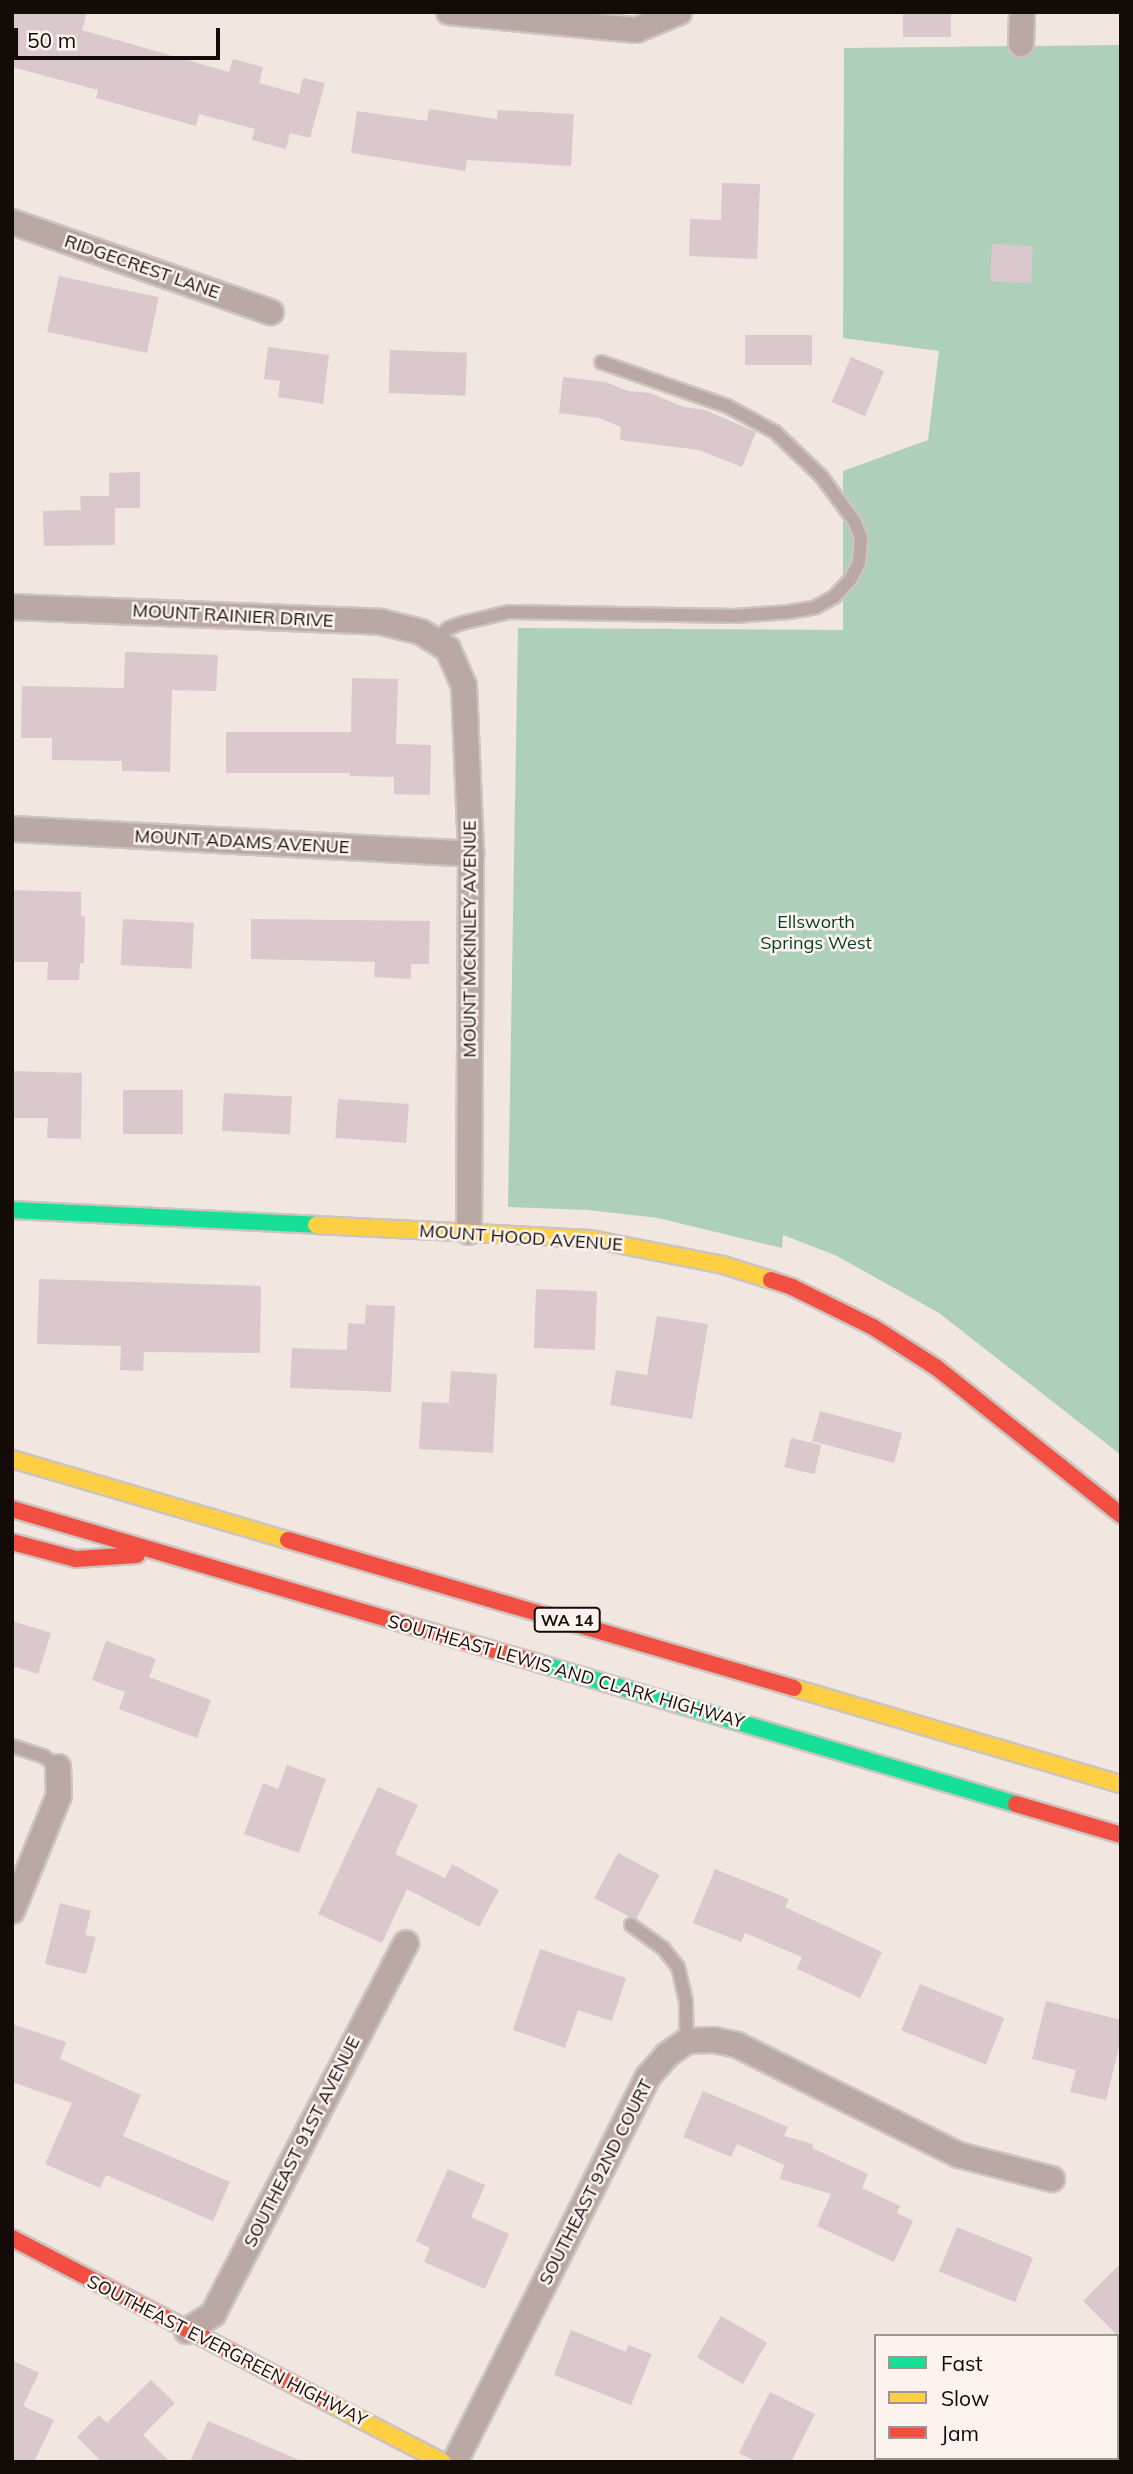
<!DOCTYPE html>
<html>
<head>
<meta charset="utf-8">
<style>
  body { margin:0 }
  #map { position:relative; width:1133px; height:2474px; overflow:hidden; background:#f2e6e0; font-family:Mulish,sans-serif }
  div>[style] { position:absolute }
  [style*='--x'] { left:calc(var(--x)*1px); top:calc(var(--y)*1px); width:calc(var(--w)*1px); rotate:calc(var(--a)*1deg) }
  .forest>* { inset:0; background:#aecfba }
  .building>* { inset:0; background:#dac8cc; transform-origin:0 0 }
  .roads { filter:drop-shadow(2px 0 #ccc4bf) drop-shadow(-2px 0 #ccc4bf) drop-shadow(0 2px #ccc4bf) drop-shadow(0 -2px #ccc4bf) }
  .lane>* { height:12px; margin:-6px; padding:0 6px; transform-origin:6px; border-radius:6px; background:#b9a8a4 }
  .street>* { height:24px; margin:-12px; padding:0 12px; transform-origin:12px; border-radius:12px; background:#b9a8a4 }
  .fast>* { height:16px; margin:-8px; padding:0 8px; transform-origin:8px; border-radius:8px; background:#16e098 }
  .slow>* { height:16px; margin:-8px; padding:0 8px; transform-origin:8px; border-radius:8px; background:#ffcf43 }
  .jam>* { height:16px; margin:-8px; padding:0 8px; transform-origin:8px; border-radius:8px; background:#f24e42 }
  span { translate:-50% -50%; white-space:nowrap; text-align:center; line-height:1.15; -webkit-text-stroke:5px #fcf3ef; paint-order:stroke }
  .shield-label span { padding:2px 5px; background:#fcf3ef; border:2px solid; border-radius:5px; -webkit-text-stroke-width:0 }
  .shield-label { font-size:16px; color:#120b08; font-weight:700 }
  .street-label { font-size:18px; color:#120b08 }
  .park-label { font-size:18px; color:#013e29 }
  .frame { position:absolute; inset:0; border:14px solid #120b08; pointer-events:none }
  .legend { position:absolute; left:874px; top:2334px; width:245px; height:126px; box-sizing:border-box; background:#fcf3ef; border:2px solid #9e9693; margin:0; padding:9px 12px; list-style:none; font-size:21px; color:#120b08 }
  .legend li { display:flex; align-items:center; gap:14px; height:35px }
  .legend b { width:35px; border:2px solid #9e9693 }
  .scale { position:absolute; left:14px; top:28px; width:206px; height:32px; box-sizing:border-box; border:4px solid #120b08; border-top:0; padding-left:9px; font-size:21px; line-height:24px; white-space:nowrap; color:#120b08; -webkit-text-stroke:5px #fcf3ef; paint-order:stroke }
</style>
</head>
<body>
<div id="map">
  <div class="forest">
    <div style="clip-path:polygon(1121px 45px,1121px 1455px,939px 1313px,837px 1256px,783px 1235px,782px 1248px,658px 1218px,588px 1210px,508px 1207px,518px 628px,843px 630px,843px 471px,928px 440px,939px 351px,843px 338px,844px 48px)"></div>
  </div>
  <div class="building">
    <div style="clip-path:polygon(12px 12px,87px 12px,82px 30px,229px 72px,233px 59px,263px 67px,259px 83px,299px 94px,303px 78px,325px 83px,310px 138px,290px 133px,286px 149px,252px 140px,255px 129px,199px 114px,196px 126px,96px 98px,98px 90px,12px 67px)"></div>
    <div style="left:903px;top:12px;width:48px;height:25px"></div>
    <div style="clip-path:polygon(429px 109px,497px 119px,498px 110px,574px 114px,571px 166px,467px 160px,465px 171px,351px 153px,357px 111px,427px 121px)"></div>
    <div style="clip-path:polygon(722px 183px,760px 184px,757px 259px,689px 256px,690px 219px,721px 220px)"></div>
    <div style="left:992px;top:244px;width:41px;height:37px;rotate:3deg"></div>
    <div style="left:59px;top:276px;width:102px;height:57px;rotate:12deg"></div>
    <div style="left:745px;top:335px;width:67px;height:30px"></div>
    <div style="clip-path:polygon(268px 347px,329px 355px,323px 404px,278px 397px,280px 381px,264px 379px)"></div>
    <div style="left:390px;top:350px;width:77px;height:43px;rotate:2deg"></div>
    <div style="left:851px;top:357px;width:36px;height:49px;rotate:23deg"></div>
    <div style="clip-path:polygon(563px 377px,606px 382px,628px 391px,650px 393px,684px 407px,705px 410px,756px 432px,742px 467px,699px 450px,620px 440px,621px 427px,599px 418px,559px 413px)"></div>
    <div style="clip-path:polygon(140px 472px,140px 508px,115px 508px,115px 545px,44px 546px,43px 511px,81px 510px,80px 496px,109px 496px,109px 473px)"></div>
    <div style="clip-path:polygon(125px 652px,218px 655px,216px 691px,172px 690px,170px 772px,122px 771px,122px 761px,52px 760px,52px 738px,21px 738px,22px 686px,124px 688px)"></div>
    <div style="clip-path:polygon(352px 678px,398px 679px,396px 744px,431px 745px,430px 795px,394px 794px,394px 777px,350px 776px,350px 773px,226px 773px,226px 732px,351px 732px)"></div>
    <div style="clip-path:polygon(12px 890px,81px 892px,81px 916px,85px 917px,84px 963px,80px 963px,79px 980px,47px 980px,48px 962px,12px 962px)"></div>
    <div style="left:123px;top:919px;width:71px;height:46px;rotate:3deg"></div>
    <div style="clip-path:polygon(251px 919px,430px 921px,429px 964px,411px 964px,411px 979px,374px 977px,375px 962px,251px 959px)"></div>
    <div style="clip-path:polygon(12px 1071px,82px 1073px,81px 1139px,47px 1138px,48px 1118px,12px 1118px)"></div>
    <div style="left:123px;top:1090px;width:60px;height:44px"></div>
    <div style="left:224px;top:1093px;width:68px;height:38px;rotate:3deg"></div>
    <div style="left:338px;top:1099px;width:71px;height:39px;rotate:4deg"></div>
    <div style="clip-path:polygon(39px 1279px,261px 1286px,260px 1353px,144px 1352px,143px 1371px,120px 1370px,121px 1346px,37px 1344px)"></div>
    <div style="left:536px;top:1289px;width:61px;height:59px;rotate:2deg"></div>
    <div style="clip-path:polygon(366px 1305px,395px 1306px,391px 1392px,290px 1388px,292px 1348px,347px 1350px,348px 1323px,365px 1324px)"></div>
    <div style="clip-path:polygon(657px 1316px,708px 1324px,692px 1419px,610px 1405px,616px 1370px,647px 1375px)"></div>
    <div style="clip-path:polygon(451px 1371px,497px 1374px,493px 1453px,419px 1449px,422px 1402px,449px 1403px)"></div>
    <div style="left:820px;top:1411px;width:85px;height:31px;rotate:15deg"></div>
    <div style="left:791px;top:1438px;width:31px;height:30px;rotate:13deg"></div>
    <div style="clip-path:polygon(12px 1621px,51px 1633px,38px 1674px,12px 1666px)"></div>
    <div style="clip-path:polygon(106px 1641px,156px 1659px,149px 1677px,211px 1700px,197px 1738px,119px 1709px,125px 1692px,92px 1680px)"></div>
    <div style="clip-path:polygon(287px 1765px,326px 1779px,299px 1853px,244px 1834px,263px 1783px,278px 1789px)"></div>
    <div style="clip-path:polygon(378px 1787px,418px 1805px,395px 1854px,445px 1878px,452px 1864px,499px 1890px,479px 1927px,407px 1889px,382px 1943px,318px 1914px)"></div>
    <div style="left:618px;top:1853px;width:47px;height:51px;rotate:28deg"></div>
    <div style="clip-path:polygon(715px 1869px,789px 1899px,785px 1907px,882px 1952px,860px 1998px,797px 1969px,802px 1957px,745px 1933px,741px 1942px,693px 1923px)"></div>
    <div style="clip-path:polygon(60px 1903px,91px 1911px,85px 1935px,96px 1937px,86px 1974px,45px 1964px)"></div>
    <div style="clip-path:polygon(540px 1949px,626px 1978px,612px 2021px,578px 2010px,565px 2048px,513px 2030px)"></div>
    <div style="left:920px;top:1984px;width:91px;height:50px;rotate:22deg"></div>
    <div style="clip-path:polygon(1046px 2001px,1121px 2020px,1121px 2039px,1106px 2100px,1070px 2092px,1076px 2070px,1032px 2059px)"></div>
    <div style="clip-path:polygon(12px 2024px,66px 2042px,60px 2059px,141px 2095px,123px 2136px,230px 2182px,213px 2221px,106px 2175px,100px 2188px,45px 2164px,72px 2103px,12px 2082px)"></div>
    <div style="clip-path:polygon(703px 2091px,788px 2127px,784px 2136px,813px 2144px,812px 2148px,868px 2174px,862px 2188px,900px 2206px,897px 2213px,913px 2221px,894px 2262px,817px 2226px,831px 2194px,780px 2179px,784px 2165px,737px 2144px,731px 2157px,683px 2137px)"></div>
    <div style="clip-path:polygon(448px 2169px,485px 2185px,471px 2217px,509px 2234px,485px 2289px,424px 2262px,430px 2248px,416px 2241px)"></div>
    <div style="left:957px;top:2227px;width:82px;height:48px;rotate:22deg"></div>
    <div style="clip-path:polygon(1121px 2263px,1121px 2339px,1083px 2301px)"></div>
    <div style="left:721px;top:2316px;width:53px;height:48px;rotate:30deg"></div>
    <div style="clip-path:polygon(571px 2330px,626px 2352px,628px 2345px,652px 2354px,631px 2405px,554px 2375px)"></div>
    <div style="clip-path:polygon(12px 2360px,39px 2373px,23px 2406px,54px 2420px,34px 2462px,12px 2462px)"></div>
    <div style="clip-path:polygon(151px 2380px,175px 2403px,143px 2435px,170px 2462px,102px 2462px,77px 2437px,99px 2415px,107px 2423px)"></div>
    <div style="clip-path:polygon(770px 2392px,815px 2414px,791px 2462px,757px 2462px,739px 2453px)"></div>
    <div style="clip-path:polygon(208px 2421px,304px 2462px,190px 2462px)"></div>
  </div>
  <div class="roads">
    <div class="lane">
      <div style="--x:434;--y:640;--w:19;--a:-39"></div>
      <div style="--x:449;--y:628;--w:14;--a:-21"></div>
      <div style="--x:462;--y:623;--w:48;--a:-13.2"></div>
      <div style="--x:509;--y:612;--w:226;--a:1"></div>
      <div style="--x:735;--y:616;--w:54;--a:-4.2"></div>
      <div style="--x:789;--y:612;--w:27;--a:-10"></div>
      <div style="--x:816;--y:607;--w:21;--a:-29"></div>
      <div style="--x:834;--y:597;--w:23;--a:-47"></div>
      <div style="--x:850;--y:580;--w:20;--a:-63"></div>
      <div style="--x:859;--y:562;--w:24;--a:-85"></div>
      <div style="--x:861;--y:538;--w:17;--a:-111"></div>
      <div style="--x:855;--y:522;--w:57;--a:-126.5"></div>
      <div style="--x:821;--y:476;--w:64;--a:-136.3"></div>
      <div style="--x:775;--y:432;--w:55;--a:-151.6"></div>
      <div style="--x:727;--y:406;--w:133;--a:-160.8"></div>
      <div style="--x:12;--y:1746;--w:33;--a:18"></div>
      <div style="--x:43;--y:1756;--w:19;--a:36"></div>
      <div style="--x:631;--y:1925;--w:39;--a:36"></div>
      <div style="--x:663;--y:1948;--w:24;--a:52"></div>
      <div style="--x:678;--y:1967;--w:36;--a:77"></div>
      <div style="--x:686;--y:2002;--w:39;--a:89"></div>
    </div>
    <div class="street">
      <div style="--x:449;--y:12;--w:188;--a:5.5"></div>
      <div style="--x:636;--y:30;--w:47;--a:-22.7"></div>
      <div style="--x:1021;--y:44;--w:32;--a:-88"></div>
      <div style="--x:12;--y:222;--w:274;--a:19.2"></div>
      <div style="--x:12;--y:607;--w:369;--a:2.3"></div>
      <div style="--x:381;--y:622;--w:41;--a:14"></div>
      <div style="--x:421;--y:632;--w:32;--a:32"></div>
      <div style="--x:448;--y:649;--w:40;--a:66.6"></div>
      <div style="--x:464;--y:686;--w:168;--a:87.6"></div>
      <div style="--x:471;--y:854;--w:378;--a:90.3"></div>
      <div style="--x:12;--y:829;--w:460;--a:3.1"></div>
      <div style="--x:12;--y:1911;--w:125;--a:-67.9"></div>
      <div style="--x:59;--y:1795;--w:28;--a:-92"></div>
      <div style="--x:187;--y:2331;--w:31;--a:-33"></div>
      <div style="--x:213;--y:2314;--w:418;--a:-62.5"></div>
      <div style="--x:455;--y:2462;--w:431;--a:-63.4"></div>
      <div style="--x:648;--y:2077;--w:29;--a:-49"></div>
      <div style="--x:667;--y:2055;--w:24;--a:-35"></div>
      <div style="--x:687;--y:2041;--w:27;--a:-2"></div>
      <div style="--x:714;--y:2040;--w:24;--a:12"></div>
      <div style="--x:737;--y:2045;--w:248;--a:26.4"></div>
      <div style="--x:959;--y:2155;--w:96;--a:14.5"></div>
    </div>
    <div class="fast">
      <div style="--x:12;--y:1210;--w:304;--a:2.8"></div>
      <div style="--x:531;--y:1661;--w:506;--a:16.43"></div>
    </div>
    <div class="slow">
      <div style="--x:316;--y:1225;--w:275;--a:2.9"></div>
      <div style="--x:591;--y:1239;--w:135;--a:11.1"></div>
      <div style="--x:723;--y:1265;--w:50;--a:17.4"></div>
      <div style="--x:12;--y:1459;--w:288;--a:16.4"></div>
      <div style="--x:794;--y:1688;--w:341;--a:16.4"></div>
      <div style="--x:329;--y:2403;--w:128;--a:27.4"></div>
    </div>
    <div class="jam">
      <div style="--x:771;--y:1280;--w:22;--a:18"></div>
      <div style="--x:792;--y:1287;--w:90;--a:26.3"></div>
      <div style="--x:873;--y:1327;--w:76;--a:32.6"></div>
      <div style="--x:937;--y:1368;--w:236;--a:38.6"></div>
      <div style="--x:12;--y:1509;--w:541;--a:16.32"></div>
      <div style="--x:288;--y:1540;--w:527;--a:16.3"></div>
      <div style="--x:12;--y:1542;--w:66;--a:14.9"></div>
      <div style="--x:76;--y:1559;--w:61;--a:-3.8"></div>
      <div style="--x:1016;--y:1804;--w:109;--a:16.4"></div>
      <div style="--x:12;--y:2238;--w:357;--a:27.5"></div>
    </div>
  </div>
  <div class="shield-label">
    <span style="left:567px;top:1620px">WA 14</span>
  </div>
  <div class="street-label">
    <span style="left:142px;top:267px;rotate:19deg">RIDGECREST LANE</span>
    <span style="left:233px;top:616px;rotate:3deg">MOUNT RAINIER DRIVE</span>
    <span style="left:242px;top:842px;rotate:3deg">MOUNT ADAMS AVENUE</span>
    <span style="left:470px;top:939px;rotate:-90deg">MOUNT MCKINLEY AVENUE</span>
    <span style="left:521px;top:1238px;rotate:4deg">MOUNT HOOD AVENUE</span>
    <span style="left:566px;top:1672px;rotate:16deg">SOUTHEAST LEWIS AND CLARK HIGHWAY</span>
    <span style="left:302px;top:2142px;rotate:-63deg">SOUTHEAST 91ST AVENUE</span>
    <span style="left:596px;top:2182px;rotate:-63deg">SOUTHEAST 92ND COURT</span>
    <span style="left:227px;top:2351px;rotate:27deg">SOUTHEAST EVERGREEN HIGHWAY</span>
  </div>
  <div class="park-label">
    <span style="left:816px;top:933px">Ellsworth<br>Springs West</span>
  </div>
  <div class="frame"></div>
  <ul class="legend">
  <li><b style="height:9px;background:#16e098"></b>Fast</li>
  <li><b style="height:9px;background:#ffcf43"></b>Slow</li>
  <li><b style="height:9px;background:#f24e42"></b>Jam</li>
  </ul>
  <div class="scale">50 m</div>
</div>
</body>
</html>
